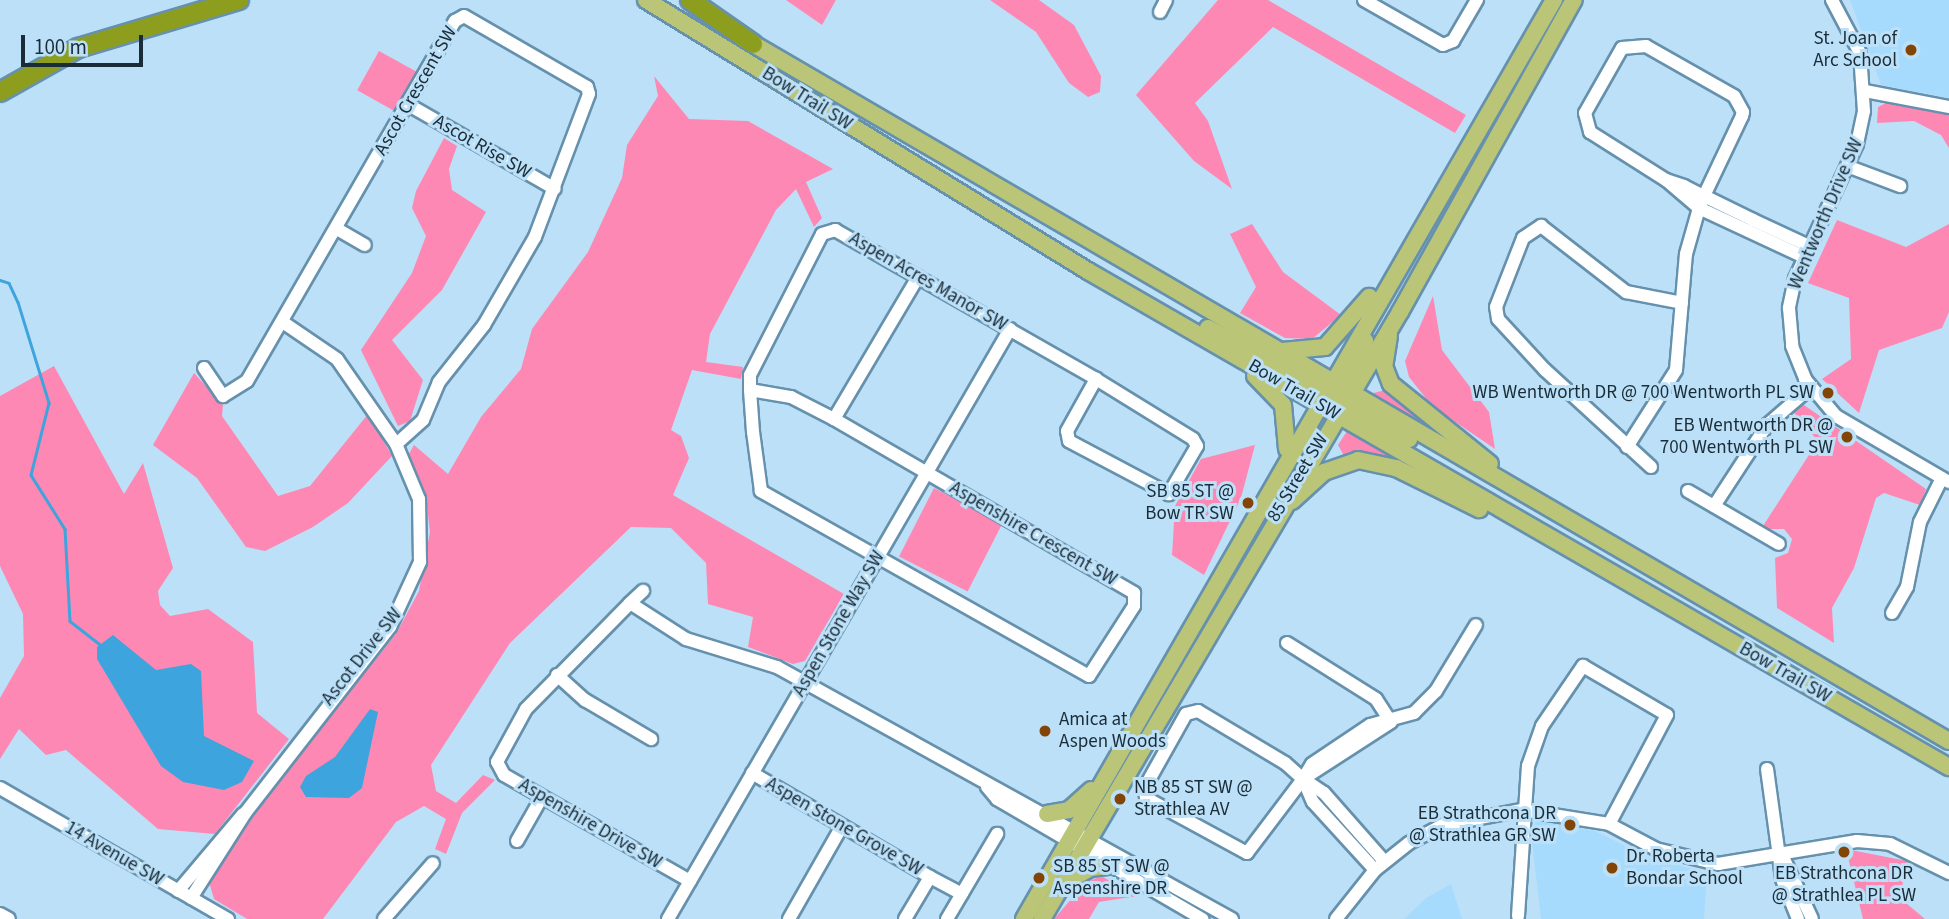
<!DOCTYPE html>
<html>
<head>
<meta charset="utf-8">
<style>
  body { margin:0 }
  #map { position:relative; width:1949px; height:919px; overflow:hidden; background:#bce0f8; font-family:"Source Sans 3",sans-serif }
  div>[style] { position:absolute }
  [style*='--x'] { left:calc(var(--x)*1px); top:calc(var(--y)*1px); width:calc(var(--w)*1px); rotate:calc(var(--a)*1deg) }
  .built>* { inset:0; background:#a6dbfd }
  .green>* { inset:0; background:#fe88b4; transform-origin:0 0 }
  .water>* { inset:0; background:#3ea4dd }
  .stream>* { height:2.5px; margin:-1.25px; padding:0 1.25px; transform-origin:1.25px; border-radius:1.25px; background:#3ea4dd }
  .roads { filter:drop-shadow(2px 0 #6691ad) drop-shadow(-2px 0 #6691ad) drop-shadow(0 2px #6691ad) drop-shadow(0 -2px #6691ad) }
  .minor>* { height:12px; margin:-6px; padding:0 6px; transform-origin:6px; border-radius:6px; background:#fff }
  .major>* { height:16px; margin:-8px; padding:0 8px; transform-origin:8px; border-radius:8px; background:#bbc578 }
  .highway>* { height:18px; margin:-9px; padding:0 9px; transform-origin:9px; border-radius:9px; background:#8d9e1e }
  .dots>* { width:19px; height:19px; translate:-50% -50%; box-sizing:border-box; border:4px solid #bce0f8; border-radius:50% }
  span { translate:-50% -50%; white-space:nowrap; text-align:center; line-height:1.15; -webkit-text-stroke:6px #bce0f8; paint-order:stroke }
  .poi-label { font-size:19px; color:#1a2c37 }
  .right { translate:-100% -50%; text-align:right }
  .left { translate:0 -50%; text-align:left }
  .street-label { font-size:19px; color:#1a2c37 }
  .scale { position:absolute; left:21px; top:35px; width:122px; height:32px; box-sizing:border-box; border:4px solid #1a2c37; border-top:0; padding-left:9px; font-size:21px; line-height:24px; white-space:nowrap; color:#1a2c37; -webkit-text-stroke:5px #bce0f8; paint-order:stroke }
</style>
</head>
<body>
<div id="map">
  <div class="built">
    <div style="clip-path:polygon(1850px 0,1949px 0,1949px 98px,1881px 85px)"></div>
    <div style="clip-path:polygon(1536px 821px,1595px 831px,1648px 857px,1707px 873px,1704px 919px,1541px 919px,1531px 833px)"></div>
    <div style="clip-path:polygon(1451px 884px,1462px 919px,1404px 919px,1426px 898px)"></div>
  </div>
  <div class="green">
    <div style="clip-path:polygon(786px 0,836px 0,822px 25px)"></div>
    <div style="clip-path:polygon(990px 0,1039px 0,1074px 25px,1101px 76px,1100px 92px,1088px 97px,1069px 83px,1036px 32px)"></div>
    <div style="clip-path:polygon(1218px 0,1268px 0,1466px 115px,1455px 133px,1273px 27px,1195px 103px,1208px 121px,1232px 189px,1194px 161px,1136px 95px)"></div>
    <div style="left:379px;top:51px;width:43px;height:45px;rotate:29deg"></div>
    <div style="clip-path:polygon(654px 76px,689px 119px,748px 121px,833px 169px,806px 182px,822px 218px,814px 227px,796px 189px,776px 210px,710px 334px,706px 362px,743px 367px,741px 379px,692px 370px,671px 430px,681px 436px,689px 458px,673px 495px,844px 594px,805px 661px,793px 664px,748px 647px,753px 617px,708px 604px,706px 563px,671px 528px,631px 527px,510px 643px,431px 765px,436px 791px,456px 803px,483px 775px,495px 780px,462px 813px,446px 854px,435px 849px,446px 819px,424px 806px,396px 822px,323px 919px,247px 919px,214px 899px,209px 882px,276px 783px,396px 634px,419px 591px,430px 532px,426px 497px,409px 454px,414px 445px,448px 474px,481px 417px,521px 369px,532px 329px,588px 252px,622px 178px,627px 145px,658px 96px)"></div>
    <div style="clip-path:polygon(1888px 102px,1949px 114px,1949px 148px,1941px 135px,1914px 121px,1877px 123px,1878px 107px)"></div>
    <div style="clip-path:polygon(444px 138px,457px 146px,449px 169px,452px 190px,486px 212px,442px 290px,392px 340px,423px 380px,410px 421px,398px 426px,361px 350px,412px 273px,426px 236px,412px 208px,416px 191px)"></div>
    <div style="clip-path:polygon(1837px 220px,1906px 247px,1949px 224px,1949px 312px,1942px 328px,1879px 350px,1859px 413px,1822px 379px,1851px 359px,1849px 298px,1808px 283px)"></div>
    <div style="clip-path:polygon(1252px 224px,1283px 272px,1341px 315px,1312px 339px,1285px 338px,1240px 313px,1256px 287px,1230px 234px)"></div>
    <div style="clip-path:polygon(1433px 296px,1442px 350px,1489px 412px,1495px 449px,1432px 406px,1409px 377px,1405px 361px)"></div>
    <div style="clip-path:polygon(54px 366px,124px 494px,143px 463px,173px 568px,158px 591px,160px 605px,170px 616px,208px 609px,253px 642px,257px 713px,289px 739px,215px 834px,158px 829px,66px 750px,46px 755px,19px 729px,0 759px,0 698px,24px 656px,23px 614px,0 566px,0 396px)"></div>
    <div style="clip-path:polygon(194px 373px,223px 405px,222px 416px,278px 496px,310px 486px,368px 414px,392px 456px,348px 503px,313px 527px,265px 551px,246px 547px,197px 478px,153px 445px)"></div>
    <div style="clip-path:polygon(1390px 389px,1421px 420px,1419px 424px,1369px 394px)"></div>
    <div style="clip-path:polygon(1801px 403px,1926px 489px,1920px 505px,1884px 493px,1876px 498px,1854px 568px,1832px 608px,1834px 643px,1777px 608px,1775px 558px,1788px 553px,1792px 539px,1784px 529px,1761px 529px,1818px 441px,1791px 409px)"></div>
    <div style="clip-path:polygon(1349px 428px,1398px 456px,1396px 459px,1344px 456px,1338px 445px)"></div>
    <div style="clip-path:polygon(1255px 445px,1241px 498px,1204px 575px,1172px 555px,1175px 506px,1201px 459px)"></div>
    <div style="left:934px;top:488px;width:77px;height:77px;rotate:27deg"></div>
    <div style="clip-path:polygon(1846px 849px,1907px 861px,1900px 898px,1925px 919px,1863px 919px)"></div>
    <div style="clip-path:polygon(1101px 876px,1137px 896px,1099px 902px,1089px 919px,1054px 919px,1085px 883px)"></div>
  </div>
  <div class="water">
    <div style="clip-path:polygon(113px 635px,156px 670px,191px 664px,201px 671px,204px 736px,254px 761px,242px 782px,224px 790px,183px 782px,161px 766px,97px 659px,97px 647px)"></div>
    <div style="clip-path:polygon(370px 709px,378px 712px,362px 788px,349px 798px,306px 797px,300px 787px,306px 776px,335px 757px)"></div>
  </div>
  <div class="stream">
    <div style="--x:0;--y:280;--w:9;--a:18"></div>
    <div style="--x:9;--y:283;--w:21;--a:65"></div>
    <div style="--x:18;--y:302;--w:106;--a:72.9"></div>
    <div style="--x:49;--y:403;--w:74;--a:104"></div>
    <div style="--x:31;--y:475;--w:64;--a:57.8"></div>
    <div style="--x:65;--y:529;--w:92;--a:86.9"></div>
    <div style="--x:70;--y:621;--w:39;--a:38"></div>
  </div>
  <div class="roads">
    <div class="minor">
      <div style="--x:1364;--y:0;--w:91;--a:29.7"></div>
      <div style="--x:1443;--y:45;--w:11;--a:-22"></div>
      <div style="--x:1453;--y:41;--w:48;--a:-59.7"></div>
      <div style="--x:1832;--y:0;--w:60;--a:62.2"></div>
      <div style="--x:1860;--y:53;--w:58;--a:86.1"></div>
      <div style="--x:1864;--y:111;--w:34;--a:102"></div>
      <div style="--x:1857;--y:144;--w:149;--a:114.7"></div>
      <div style="--x:1795;--y:279;--w:30;--a:102"></div>
      <div style="--x:1789;--y:308;--w:38;--a:85"></div>
      <div style="--x:1792;--y:346;--w:35;--a:68"></div>
      <div style="--x:1805;--y:379;--w:48;--a:50"></div>
      <div style="--x:1836;--y:416;--w:131;--a:30.3"></div>
      <div style="--x:1160;--y:12;--w:13;--a:-63"></div>
      <div style="--x:1865;--y:91;--w:86;--a:10.8"></div>
      <div style="--x:409;--y:105;--w:168;--a:29.9"></div>
      <div style="--x:1847;--y:166;--w:57;--a:20.7"></div>
      <div style="--x:1666;--y:180;--w:43;--a:40.3"></div>
      <div style="--x:1699;--y:208;--w:116;--a:25"></div>
      <div style="--x:337;--y:229;--w:32;--a:30"></div>
      <div style="--x:204;--y:368;--w:34;--a:56"></div>
      <div style="--x:223;--y:396;--w:28;--a:-32"></div>
      <div style="--x:247;--y:381;--w:416;--a:-60"></div>
      <div style="--x:455;--y:21;--w:10;--a:-29"></div>
      <div style="--x:464;--y:16;--w:142;--a:30"></div>
      <div style="--x:587;--y:87;--w:7;--a:74"></div>
      <div style="--x:589;--y:94;--w:153;--a:110.7"></div>
      <div style="--x:535;--y:237;--w:102;--a:120.1"></div>
      <div style="--x:484;--y:325;--w:73;--a:128.3"></div>
      <div style="--x:439;--y:382;--w:41;--a:112.8"></div>
      <div style="--x:423;--y:420;--w:36;--a:138"></div>
      <div style="--x:750;--y:390;--w:42;--a:9.7"></div>
      <div style="--x:791;--y:397;--w:48;--a:27.1"></div>
      <div style="--x:834;--y:419;--w:347;--a:30.1"></div>
      <div style="--x:1134;--y:593;--w:13;--a:90"></div>
      <div style="--x:1134;--y:606;--w:83;--a:122.7"></div>
      <div style="--x:1089;--y:676;--w:377;--a:-150.6"></div>
      <div style="--x:761;--y:491;--w:60;--a:-97.7"></div>
      <div style="--x:753;--y:432;--w:42;--a:-94.1"></div>
      <div style="--x:750;--y:390;--w:15;--a:-90"></div>
      <div style="--x:750;--y:375;--w:158;--a:-62.9"></div>
      <div style="--x:822;--y:234;--w:14;--a:-17"></div>
      <div style="--x:835;--y:230;--w:301;--a:29.7"></div>
      <div style="--x:1096;--y:379;--w:114;--a:31.7"></div>
      <div style="--x:1193;--y:439;--w:8;--a:60"></div>
      <div style="--x:1197;--y:446;--w:56;--a:120.3"></div>
      <div style="--x:1169;--y:494;--w:113;--a:-152.1"></div>
      <div style="--x:1069;--y:441;--w:10;--a:-101"></div>
      <div style="--x:1067;--y:431;--w:60;--a:-60.9"></div>
      <div style="--x:834;--y:419;--w:165;--a:-59.4"></div>
      <div style="--x:1627;--y:447;--w:91;--a:-57.5"></div>
      <div style="--x:1676;--y:370;--w:116;--a:-85.1"></div>
      <div style="--x:1686;--y:254;--w:48;--a:-74.2"></div>
      <div style="--x:1699;--y:208;--w:13;--a:-67"></div>
      <div style="--x:1704;--y:196;--w:89;--a:-64.6"></div>
      <div style="--x:1742;--y:116;--w:4;--a:-76"></div>
      <div style="--x:1743;--y:112;--w:18;--a:-119"></div>
      <div style="--x:1734;--y:96;--w:101;--a:-150.4"></div>
      <div style="--x:1646;--y:46;--w:24;--a:175"></div>
      <div style="--x:1622;--y:48;--w:75;--a:119.6"></div>
      <div style="--x:1585;--y:113;--w:20;--a:75"></div>
      <div style="--x:1590;--y:132;--w:90;--a:32.3"></div>
      <div style="--x:1666;--y:180;--w:19;--a:18"></div>
      <div style="--x:1684;--y:186;--w:22;--a:27"></div>
      <div style="--x:1704;--y:196;--w:55;--a:26.1"></div>
      <div style="--x:1753;--y:220;--w:62;--a:24.9"></div>
      <div style="--x:1651;--y:467;--w:144;--a:-137.5"></div>
      <div style="--x:1545;--y:370;--w:69;--a:-132.7"></div>
      <div style="--x:1498;--y:319;--w:12;--a:-99"></div>
      <div style="--x:1496;--y:307;--w:74;--a:-68.6"></div>
      <div style="--x:1523;--y:238;--w:22;--a:-34"></div>
      <div style="--x:1541;--y:226;--w:108;--a:37.8"></div>
      <div style="--x:1626;--y:292;--w:57;--a:11.1"></div>
      <div style="--x:1688;--y:491;--w:105;--a:30.2"></div>
      <div style="--x:1714;--y:506;--w:97;--a:-56.8"></div>
      <div style="--x:1767;--y:425;--w:58;--a:-40.8"></div>
      <div style="--x:630;--y:603;--w:18;--a:-43"></div>
      <div style="--x:1892;--y:613;--w:30;--a:-60"></div>
      <div style="--x:1907;--y:587;--w:66;--a:-78.7"></div>
      <div style="--x:1920;--y:522;--w:49;--a:-63.4"></div>
      <div style="--x:1287;--y:643;--w:105;--a:32.2"></div>
      <div style="--x:1376;--y:699;--w:27;--a:57"></div>
      <div style="--x:557;--y:675;--w:38;--a:42"></div>
      <div style="--x:585;--y:700;--w:77;--a:30.6"></div>
      <div style="--x:1767;--y:769;--w:111;--a:82.2"></div>
      <div style="--x:1782;--y:879;--w:43;--a:68.2"></div>
      <div style="--x:752;--y:773;--w:206;--a:30.3"></div>
      <div style="--x:930;--y:877;--w:49;--a:120.8"></div>
      <div style="--x:1303;--y:779;--w:25;--a:67"></div>
      <div style="--x:1313;--y:802;--w:92;--a:47.6"></div>
      <div style="--x:1303;--y:779;--w:105;--a:-32.9"></div>
      <div style="--x:987;--y:787;--w:16;--a:50"></div>
      <div style="--x:997;--y:799;--w:238;--a:30.3"></div>
      <div style="--x:0;--y:788;--w:263;--a:29.9"></div>
      <div style="--x:517;--y:841;--w:51;--a:-60.4"></div>
      <div style="--x:1783;--y:857;--w:68;--a:64.9"></div>
      <div style="--x:1384;--y:861;--w:91;--a:-131.4"></div>
      <div style="--x:1324;--y:793;--w:25;--a:-146"></div>
      <div style="--x:1303;--y:779;--w:24;--a:-138"></div>
      <div style="--x:1285;--y:763;--w:101;--a:-149.1"></div>
      <div style="--x:1198;--y:711;--w:12;--a:166"></div>
      <div style="--x:1186;--y:714;--w:84;--a:119.3"></div>
      <div style="--x:1145;--y:787;--w:11;--a:85"></div>
      <div style="--x:1146;--y:798;--w:115;--a:28.6"></div>
      <div style="--x:1247;--y:853;--w:93;--a:-52.9"></div>
      <div style="--x:1303;--y:779;--w:17;--a:-59"></div>
      <div style="--x:1312;--y:764;--w:70;--a:-33.9"></div>
      <div style="--x:1370;--y:725;--w:46;--a:-15.3"></div>
      <div style="--x:1414;--y:713;--w:31;--a:-45"></div>
      <div style="--x:1436;--y:691;--w:77;--a:-58.8"></div>
      <div style="--x:930;--y:877;--w:36;--a:28"></div>
      <div style="--x:690;--y:881;--w:214;--a:-150.3"></div>
      <div style="--x:504;--y:775;--w:15;--a:-118"></div>
      <div style="--x:497;--y:762;--w:60;--a:-61.3"></div>
      <div style="--x:526;--y:709;--w:148;--a:-45.5"></div>
      <div style="--x:630;--y:603;--w:67;--a:32.7"></div>
      <div style="--x:686;--y:639;--w:95;--a:17.1"></div>
      <div style="--x:777;--y:667;--w:520;--a:28.98"></div>
      <div style="--x:178;--y:891;--w:101;--a:-49.8"></div>
      <div style="--x:191;--y:898;--w:102;--a:-57.4"></div>
      <div style="--x:246;--y:812;--w:234;--a:-52.1"></div>
      <div style="--x:390;--y:627;--w:72;--a:-65.2"></div>
      <div style="--x:420;--y:562;--w:63;--a:-90.9"></div>
      <div style="--x:419;--y:499;--w:60;--a:-112.7"></div>
      <div style="--x:396;--y:444;--w:103;--a:-124.8"></div>
      <div style="--x:337;--y:359;--w:64;--a:-145.8"></div>
      <div style="--x:0;--y:914;--w:10;--a:29"></div>
      <div style="--x:1518;--y:916;--w:150;--a:-86.2"></div>
      <div style="--x:1528;--y:766;--w:42;--a:-70.7"></div>
      <div style="--x:1542;--y:726;--w:73;--a:-55.7"></div>
      <div style="--x:1583;--y:666;--w:97;--a:30.3"></div>
      <div style="--x:1667;--y:715;--w:123;--a:118"></div>
      <div style="--x:384;--y:919;--w:74;--a:-48.8"></div>
      <div style="--x:668;--y:919;--w:682;--a:-59.9"></div>
      <div style="--x:789;--y:919;--w:107;--a:-60.3"></div>
      <div style="--x:947;--y:919;--w:99;--a:-59.5"></div>
      <div style="--x:1336;--y:919;--w:63;--a:-51.5"></div>
      <div style="--x:1375;--y:870;--w:43;--a:-38.5"></div>
      <div style="--x:1409;--y:843;--w:38;--a:-28"></div>
      <div style="--x:1443;--y:825;--w:80;--a:-10.8"></div>
      <div style="--x:1522;--y:810;--w:88;--a:9.1"></div>
      <div style="--x:1609;--y:824;--w:53;--a:28"></div>
      <div style="--x:1656;--y:849;--w:64;--a:13.6"></div>
      <div style="--x:1718;--y:864;--w:141;--a:-9.4"></div>
      <div style="--x:1857;--y:841;--w:33;--a:5"></div>
      <div style="--x:1890;--y:844;--w:66;--a:26.2"></div>
    </div>
    <div class="major">
      <div style="--x:646;--y:0;--w:518;--a:31.51"></div>
      <div style="--x:1088;--y:271;--w:994;--a:29.95"></div>
      <div style="--x:743;--y:38;--w:1396;--a:30.24"></div>
      <div style="--x:1208;--y:328;--w:135;--a:27.9"></div>
      <div style="--x:1389;--y:336;--w:30;--a:99"></div>
      <div style="--x:1384;--y:366;--w:19;--a:69"></div>
      <div style="--x:1391;--y:384;--w:127;--a:38.9"></div>
      <div style="--x:1282;--y:351;--w:43;--a:-5.3"></div>
      <div style="--x:1325;--y:347;--w:67;--a:-48.7"></div>
      <div style="--x:1255;--y:376;--w:40;--a:46"></div>
      <div style="--x:1283;--y:405;--w:44;--a:84.8"></div>
      <div style="--x:1337;--y:396;--w:62;--a:-63"></div>
      <div style="--x:1332;--y:401;--w:86;--a:26.3"></div>
      <div style="--x:1292;--y:501;--w:43;--a:-42.2"></div>
      <div style="--x:1324;--y:472;--w:36;--a:-19"></div>
      <div style="--x:1358;--y:460;--w:39;--a:12"></div>
      <div style="--x:1396;--y:468;--w:93;--a:26.3"></div>
      <div style="--x:1047;--y:814;--w:22;--a:-10"></div>
      <div style="--x:1069;--y:810;--w:30;--a:-42"></div>
      <div style="--x:1066;--y:882;--w:28;--a:-30"></div>
      <div style="--x:1090;--y:868;--w:20;--a:-6"></div>
      <div style="--x:1024;--y:919;--w:1061;--a:-60.03"></div>
      <div style="--x:1042;--y:919;--w:705;--a:-59.47"></div>
      <div style="--x:1400;--y:312;--w:357;--a:-60.9"></div>
    </div>
    <div class="highway">
      <div style="--x:690;--y:0;--w:77;--a:34.9"></div>
      <div style="--x:0;--y:92;--w:90;--a:-29.4"></div>
      <div style="--x:78;--y:48;--w:168;--a:-16.6"></div>
    </div>
  </div>
  <div class="dots">
    <div style="left:1911px;top:50px;background:#834505"></div>
    <div style="left:1828px;top:393px;background:#834505"></div>
    <div style="left:1847px;top:437px;background:#834505"></div>
    <div style="left:1248px;top:503px;background:#834505"></div>
    <div style="left:1045px;top:731px;background:#834505"></div>
    <div style="left:1120px;top:799px;background:#834505"></div>
    <div style="left:1570px;top:825px;background:#834505"></div>
    <div style="left:1844px;top:852px;background:#834505"></div>
    <div style="left:1612px;top:868px;background:#834505"></div>
    <div style="left:1039px;top:878px;background:#834505"></div>
  </div>
  <div class="poi-label">
    <span class="right" style="left:1897px;top:50px">St. Joan of<br>Arc School</span>
    <span class="right" style="left:1814px;top:393px">WB Wentworth DR @ 700 Wentworth PL SW</span>
    <span class="right" style="left:1833px;top:437px">EB Wentworth DR @<br>700 Wentworth PL SW</span>
    <span class="right" style="left:1234px;top:503px">SB 85 ST @<br>Bow TR SW</span>
    <span class="left" style="left:1059px;top:731px">Amica at<br>Aspen Woods</span>
    <span class="left" style="left:1134px;top:799px">NB 85 ST SW @<br>Strathlea AV</span>
    <span class="right" style="left:1556px;top:825px">EB Strathcona DR<br>@ Strathlea GR SW</span>
    <span class="left" style="left:1626px;top:868px">Dr. Roberta<br>Bondar School</span>
    <span class="left" style="left:1053px;top:878px">SB 85 ST SW @<br>Aspenshire DR</span>
    <span style="left:1844px;top:885px">EB Strathcona DR<br>@ Strathlea PL SW</span>
  </div>
  <div class="street-label">
    <span style="left:416px;top:91px;rotate:-60deg">Ascot Crescent SW</span>
    <span style="left:807px;top:99px;rotate:32deg">Bow Trail SW</span>
    <span style="left:482px;top:147px;rotate:30deg">Ascot Rise SW</span>
    <span style="left:1826px;top:214px;rotate:-67deg">Wentworth Drive SW</span>
    <span style="left:928px;top:282px;rotate:30deg">Aspen Acres Manor SW</span>
    <span style="left:1294px;top:390px;rotate:30deg">Bow Trail SW</span>
    <span style="left:1298px;top:478px;rotate:-59deg">85 Street SW</span>
    <span style="left:1033px;top:534px;rotate:30deg">Aspenshire Crescent SW</span>
    <span style="left:839px;top:624px;rotate:-60deg">Aspen Stone Way SW</span>
    <span style="left:362px;top:657px;rotate:-52deg">Ascot Drive SW</span>
    <span style="left:1785px;top:673px;rotate:30deg">Bow Trail SW</span>
    <span style="left:590px;top:824px;rotate:30deg">Aspenshire Drive SW</span>
    <span style="left:844px;top:827px;rotate:30deg">Aspen Stone Grove SW</span>
    <span style="left:114px;top:854px;rotate:30deg">14 Avenue SW</span>
  </div>
  <div class="scale">100 m</div>
</div>
</body>
</html>
